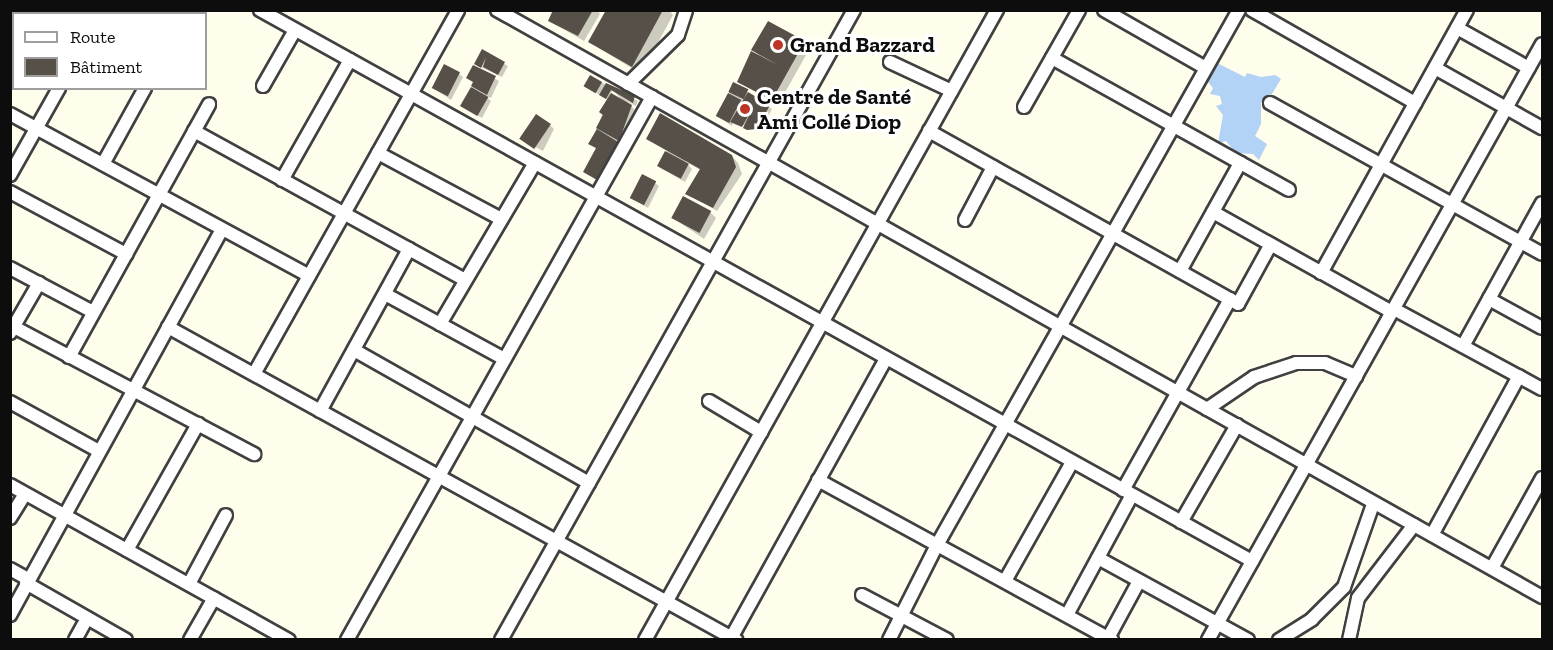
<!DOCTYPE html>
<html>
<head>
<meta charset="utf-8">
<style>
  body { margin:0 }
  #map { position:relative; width:1553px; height:650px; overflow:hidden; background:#fffeed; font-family:"Zilla Slab",serif }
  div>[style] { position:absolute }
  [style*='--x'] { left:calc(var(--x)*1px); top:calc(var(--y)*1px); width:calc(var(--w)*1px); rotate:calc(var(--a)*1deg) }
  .water>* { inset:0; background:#b2d2f6 }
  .shadow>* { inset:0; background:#0003 }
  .building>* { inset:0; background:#565049; transform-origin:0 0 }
  .roads { filter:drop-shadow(2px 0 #404040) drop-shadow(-2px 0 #404040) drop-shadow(0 2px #404040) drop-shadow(0 -2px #404040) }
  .minor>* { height:12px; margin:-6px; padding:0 6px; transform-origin:6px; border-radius:6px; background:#fff }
  .dots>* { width:16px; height:16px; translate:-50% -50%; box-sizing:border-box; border:3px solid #fff; border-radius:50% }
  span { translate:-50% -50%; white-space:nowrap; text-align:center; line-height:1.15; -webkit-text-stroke:6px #fff; paint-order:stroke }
  .poi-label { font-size:22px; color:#0d0d0d; font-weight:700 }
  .left { translate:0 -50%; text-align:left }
  .frame { position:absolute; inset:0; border:12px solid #0d0d0d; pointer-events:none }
  .legend { position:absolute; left:12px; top:12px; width:195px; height:78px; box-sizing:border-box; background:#fff; border:2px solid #9e9e9e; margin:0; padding:8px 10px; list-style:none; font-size:18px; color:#0d0d0d }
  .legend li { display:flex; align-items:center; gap:12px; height:30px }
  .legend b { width:30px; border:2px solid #9e9e9e }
</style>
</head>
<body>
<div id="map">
  <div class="water">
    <div style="clip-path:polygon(1211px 60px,1245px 77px,1247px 73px,1261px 77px,1275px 75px,1281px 79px,1267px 102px,1261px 103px,1261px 124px,1255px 136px,1267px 144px,1259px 160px,1253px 154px,1236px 153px,1226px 141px,1218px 143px,1223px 115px,1216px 106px,1222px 104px,1220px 96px,1210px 94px,1213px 88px,1204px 77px)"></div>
  </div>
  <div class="shadow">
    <div style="clip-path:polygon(555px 10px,597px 10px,600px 14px,584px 41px,549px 21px)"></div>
    <div style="clip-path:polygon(608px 10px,669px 10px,673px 15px,641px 74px,590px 42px)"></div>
    <div style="clip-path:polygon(804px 42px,810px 48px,778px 105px,739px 82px,760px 56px,753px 50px)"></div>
    <div style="clip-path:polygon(482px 51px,508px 66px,502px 77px,477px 65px)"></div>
    <div style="clip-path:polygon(480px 70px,499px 81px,491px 98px,485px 96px,491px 101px,482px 118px,463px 107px)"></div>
    <div style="clip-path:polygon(459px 74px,463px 77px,451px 100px,433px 88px)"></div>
    <div style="clip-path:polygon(evenodd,591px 77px,638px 101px,636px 106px,626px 101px,635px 110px,602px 184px,585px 172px,597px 149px,590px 144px,608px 100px,585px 86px,591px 77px,613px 90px,622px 100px,610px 94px,613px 90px)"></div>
    <div style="clip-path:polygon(734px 84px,772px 109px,761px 131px,733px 122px,732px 126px,716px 115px)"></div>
    <div style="clip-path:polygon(550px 125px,554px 129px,543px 151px,524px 141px)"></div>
    <div style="clip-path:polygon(648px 139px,732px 156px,738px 163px,742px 174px,717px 211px,687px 193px,702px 171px,685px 161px,692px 169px,685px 182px,662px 169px,658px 165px,667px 151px)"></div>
    <div style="clip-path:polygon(655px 183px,659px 186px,648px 208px,631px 198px)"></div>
    <div style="clip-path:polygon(710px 212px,716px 218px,704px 239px,673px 218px)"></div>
  </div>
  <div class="building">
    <div style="clip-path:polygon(553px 10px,593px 10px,578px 36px,548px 21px)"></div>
    <div style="clip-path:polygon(606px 10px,663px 10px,632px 67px,588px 42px)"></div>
    <div style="clip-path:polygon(768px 21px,805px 41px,772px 100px,737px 82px,751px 51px,778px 65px,751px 50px)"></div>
    <div style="clip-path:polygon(482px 49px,505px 62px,498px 75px,483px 67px,486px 57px,481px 68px,474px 64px)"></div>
    <div style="left:444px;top:64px;width:18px;height:27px;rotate:27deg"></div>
    <div style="clip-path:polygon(473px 65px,496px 76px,487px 95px,471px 86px,473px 82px,466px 78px)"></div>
    <div style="left:590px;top:75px;width:14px;height:13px;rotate:30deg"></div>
    <div style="left:733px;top:82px;width:17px;height:11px;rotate:25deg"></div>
    <div style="clip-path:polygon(606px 83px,635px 96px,633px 103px,611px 90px,606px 99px,599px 95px)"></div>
    <div style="left:471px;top:87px;width:20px;height:22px;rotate:30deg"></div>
    <div style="clip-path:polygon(748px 92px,770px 105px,757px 129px,747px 130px,743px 128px,752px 109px,742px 127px,730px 122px)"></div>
    <div style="clip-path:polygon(611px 93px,632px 105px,619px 141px,596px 128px,603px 115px,599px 112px)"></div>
    <div style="left:728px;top:93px;width:15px;height:26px;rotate:28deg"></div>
    <div style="clip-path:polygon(660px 113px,732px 155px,736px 167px,713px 208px,685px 194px,700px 169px,646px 139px)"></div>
    <div style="left:536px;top:114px;width:18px;height:30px;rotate:34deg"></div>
    <div style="clip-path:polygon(597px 129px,618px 142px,599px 181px,583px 172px,596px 148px,588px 144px)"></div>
    <div style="left:665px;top:151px;width:27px;height:17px;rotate:28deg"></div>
    <div style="left:642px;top:174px;width:16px;height:27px;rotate:27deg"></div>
    <div style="left:683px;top:196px;width:32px;height:25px;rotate:28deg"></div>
  </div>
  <div class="roads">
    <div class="minor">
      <div style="--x:114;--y:10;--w:6;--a:39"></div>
      <div style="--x:260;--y:10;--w:1135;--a:29.05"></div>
      <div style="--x:497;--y:10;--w:1199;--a:29.32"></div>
      <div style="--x:1104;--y:10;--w:115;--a:29.7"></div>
      <div style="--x:1252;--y:10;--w:188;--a:29.7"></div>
      <div style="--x:101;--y:14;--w:4;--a:-63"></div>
      <div style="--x:1457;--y:28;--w:82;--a:29.1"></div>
      <div style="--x:1052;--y:58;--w:271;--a:29.1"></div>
      <div style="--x:890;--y:62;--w:68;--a:25.1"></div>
      <div style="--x:1435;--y:68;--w:123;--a:29.3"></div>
      <div style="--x:628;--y:84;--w:70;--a:-44.4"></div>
      <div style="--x:678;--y:35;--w:26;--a:-72"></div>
      <div style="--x:263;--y:86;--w:64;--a:-60.3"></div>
      <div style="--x:1270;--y:103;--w:311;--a:29"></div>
      <div style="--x:1024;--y:107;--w:112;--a:-60.4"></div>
      <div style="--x:10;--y:114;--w:340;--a:28.4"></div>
      <div style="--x:194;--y:131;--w:309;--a:28.8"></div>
      <div style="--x:929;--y:131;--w:354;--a:29.2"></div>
      <div style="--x:1238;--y:304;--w:68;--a:-61.2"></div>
      <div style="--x:378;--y:153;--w:140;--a:28.2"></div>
      <div style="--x:103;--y:164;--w:87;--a:-61.1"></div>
      <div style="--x:10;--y:175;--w:100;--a:-60.6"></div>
      <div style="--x:282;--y:180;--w:138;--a:-60.5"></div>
      <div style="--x:10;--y:192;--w:132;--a:28.1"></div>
      <div style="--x:1213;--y:212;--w:205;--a:29.2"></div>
      <div style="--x:965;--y:220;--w:60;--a:-62.2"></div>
      <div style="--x:10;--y:268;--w:94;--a:27.9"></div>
      <div style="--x:1180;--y:271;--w:124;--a:-60.9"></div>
      <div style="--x:1321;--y:273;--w:301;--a:-61"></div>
      <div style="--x:385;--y:294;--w:136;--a:28.6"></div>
      <div style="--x:1489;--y:299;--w:60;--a:28.7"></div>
      <div style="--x:1394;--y:309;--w:168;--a:28.4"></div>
      <div style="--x:440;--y:324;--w:187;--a:-59.5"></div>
      <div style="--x:14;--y:327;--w:272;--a:27.9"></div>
      <div style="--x:168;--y:327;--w:649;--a:28.86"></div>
      <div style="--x:10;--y:333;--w:58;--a:-59.9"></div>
      <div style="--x:1463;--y:346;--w:163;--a:-61.1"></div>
      <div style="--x:354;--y:350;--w:270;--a:29.5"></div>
      <div style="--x:69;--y:357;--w:289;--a:-61"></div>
      <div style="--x:254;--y:374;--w:417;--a:-60.7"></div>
      <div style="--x:709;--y:401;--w:61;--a:30.8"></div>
      <div style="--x:10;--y:402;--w:102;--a:28.8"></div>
      <div style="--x:1207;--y:409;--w:57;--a:-34.2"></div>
      <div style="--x:1254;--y:377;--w:44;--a:-18.4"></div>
      <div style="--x:1296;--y:363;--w:29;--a:0"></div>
      <div style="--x:1325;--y:363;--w:34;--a:23"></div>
      <div style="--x:320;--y:411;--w:185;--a:-61.2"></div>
      <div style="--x:818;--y:480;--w:335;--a:28.6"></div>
      <div style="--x:10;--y:485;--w:319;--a:29.1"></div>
      <div style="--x:1123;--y:490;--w:219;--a:-60.7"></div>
      <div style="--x:10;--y:518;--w:28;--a:-58"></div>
      <div style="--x:1181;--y:522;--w:112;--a:-60"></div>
      <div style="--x:1432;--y:535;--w:181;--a:-61.3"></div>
      <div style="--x:127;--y:550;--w:145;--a:-60.6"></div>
      <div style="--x:1098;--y:558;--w:171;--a:28.7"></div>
      <div style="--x:1492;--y:568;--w:103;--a:-60.9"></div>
      <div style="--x:10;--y:569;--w:21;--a:29"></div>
      <div style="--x:1005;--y:581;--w:137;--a:-60.6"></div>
      <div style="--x:26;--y:583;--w:115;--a:29.7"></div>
      <div style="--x:189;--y:584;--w:78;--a:-61.8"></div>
      <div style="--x:862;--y:595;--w:96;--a:27.9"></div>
      <div style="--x:10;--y:615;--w:440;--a:-61.2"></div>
      <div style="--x:1067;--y:615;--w:136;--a:-61.6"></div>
      <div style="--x:75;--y:640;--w:25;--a:-61"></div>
      <div style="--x:190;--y:640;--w:48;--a:-60.3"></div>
      <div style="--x:347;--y:640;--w:623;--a:-60.68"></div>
      <div style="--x:501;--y:640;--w:722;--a:-60.74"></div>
      <div style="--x:645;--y:640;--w:722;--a:-60.81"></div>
      <div style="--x:730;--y:640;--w:322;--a:-61"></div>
      <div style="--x:889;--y:640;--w:106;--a:-63.2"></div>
      <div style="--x:937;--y:545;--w:614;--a:-60.56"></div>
      <div style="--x:1107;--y:640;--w:67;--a:-61.5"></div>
      <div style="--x:1208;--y:640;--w:683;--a:-60.73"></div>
      <div style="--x:1279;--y:640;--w:39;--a:-32"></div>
      <div style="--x:1312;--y:619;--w:45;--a:-45"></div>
      <div style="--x:1344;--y:587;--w:88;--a:-70.7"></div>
      <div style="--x:1349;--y:640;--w:43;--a:-77.9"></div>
      <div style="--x:1358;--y:598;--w:92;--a:-52.5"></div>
    </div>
  </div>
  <div class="dots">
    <div style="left:778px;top:45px;background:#bd3525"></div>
    <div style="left:745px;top:109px;background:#bd3525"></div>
  </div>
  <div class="poi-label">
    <span class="left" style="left:790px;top:45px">Grand Bazzard</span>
    <span class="left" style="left:757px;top:109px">Centre de Santé<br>Ami Collé Diop</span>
  </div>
  <div class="frame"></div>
  <ul class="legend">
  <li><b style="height:8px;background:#fff"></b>Route</li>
  <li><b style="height:16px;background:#565049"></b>Bâtiment</li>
  </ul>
</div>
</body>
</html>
